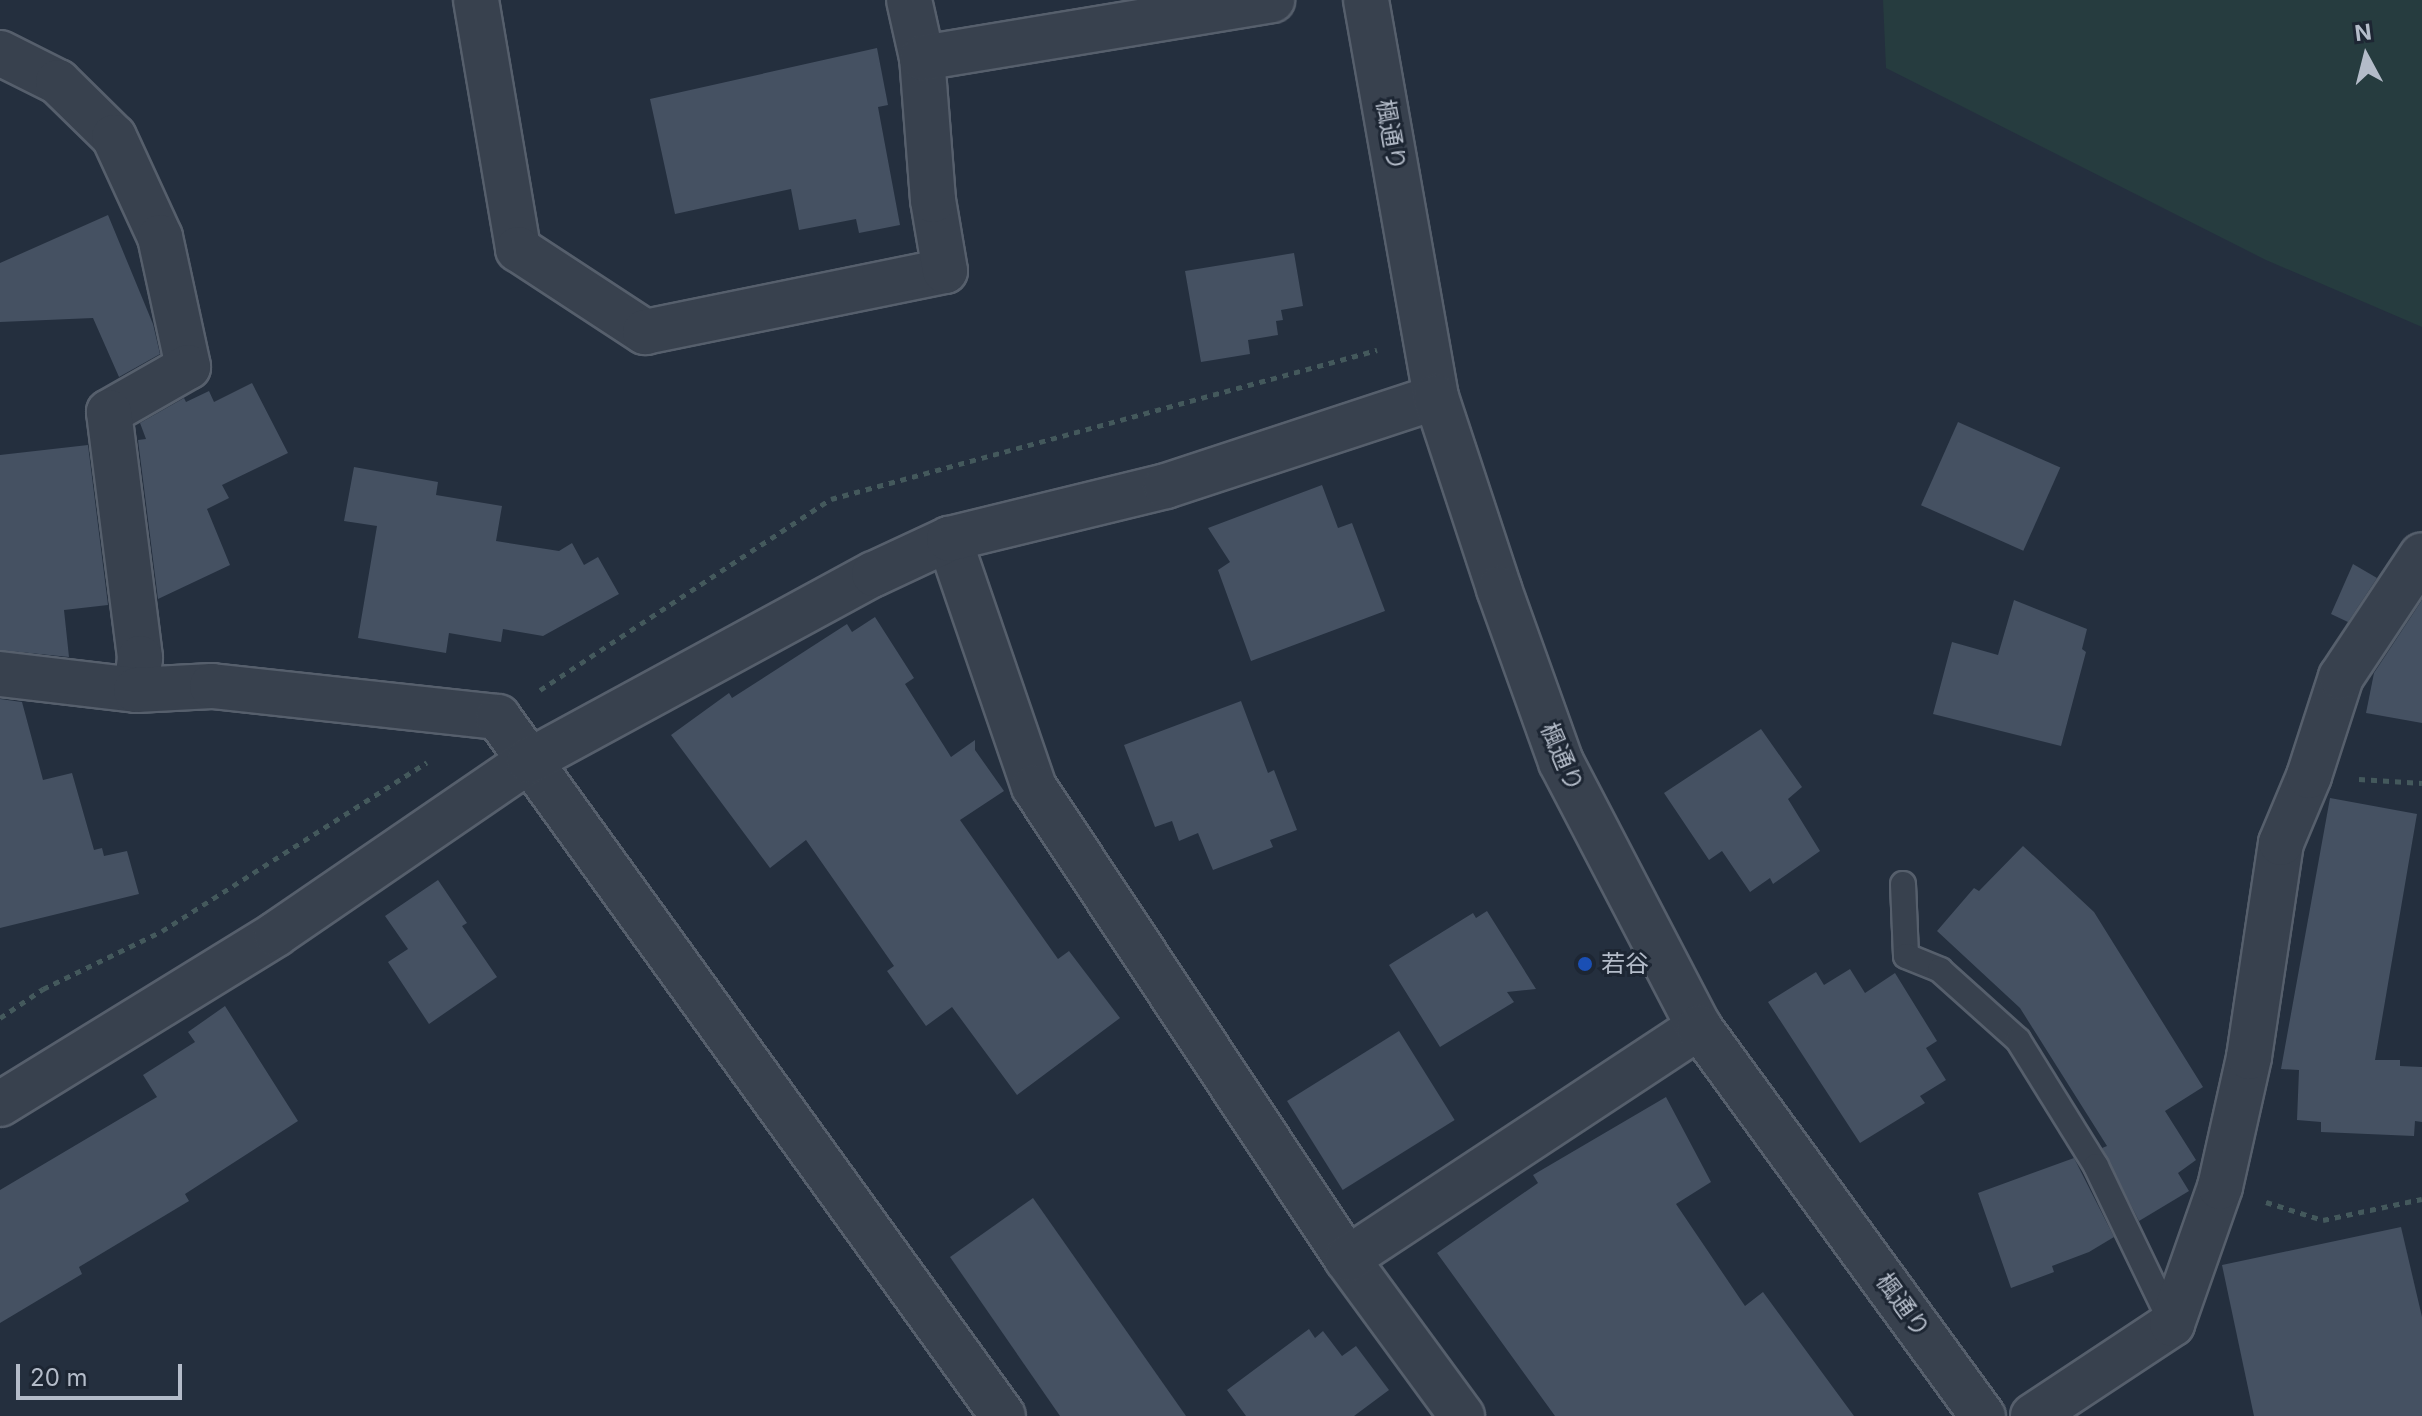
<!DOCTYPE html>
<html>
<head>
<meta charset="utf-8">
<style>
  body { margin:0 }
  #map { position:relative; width:2422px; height:1416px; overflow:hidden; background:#242f3e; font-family:Inter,"Noto Sans JP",sans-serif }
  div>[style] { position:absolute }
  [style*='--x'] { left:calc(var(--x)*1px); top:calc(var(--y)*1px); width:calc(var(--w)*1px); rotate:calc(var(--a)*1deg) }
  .green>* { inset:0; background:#263c3f }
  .building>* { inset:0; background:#455162; transform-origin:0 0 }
  .path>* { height:5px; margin-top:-2.5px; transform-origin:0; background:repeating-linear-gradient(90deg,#44595c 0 6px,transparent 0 12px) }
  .roads { filter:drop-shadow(2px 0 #565f6c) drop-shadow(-2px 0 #565f6c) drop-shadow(0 2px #565f6c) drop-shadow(0 -2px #565f6c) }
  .service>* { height:24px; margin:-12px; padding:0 12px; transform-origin:12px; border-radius:12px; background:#38414e }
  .minor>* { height:44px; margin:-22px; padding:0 22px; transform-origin:22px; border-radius:22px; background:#38414e }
  .tertiary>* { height:44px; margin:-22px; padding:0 22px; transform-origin:22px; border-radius:22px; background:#38414e }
  .dots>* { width:22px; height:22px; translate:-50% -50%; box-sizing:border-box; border:4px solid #1d2633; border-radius:50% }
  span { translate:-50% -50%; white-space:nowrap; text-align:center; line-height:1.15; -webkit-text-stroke:6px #1d2633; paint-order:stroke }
  .street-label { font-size:24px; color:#b4bcc9 }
  .poi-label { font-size:24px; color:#b4bcc9 }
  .left { translate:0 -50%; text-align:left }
  .north { position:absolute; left:2326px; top:16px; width:80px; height:80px; -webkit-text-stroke:6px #1d2633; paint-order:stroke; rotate:353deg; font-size:22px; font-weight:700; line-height:32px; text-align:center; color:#b4bcc9 }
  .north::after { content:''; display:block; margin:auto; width:28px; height:36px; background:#b4bcc9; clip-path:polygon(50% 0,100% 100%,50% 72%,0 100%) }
  .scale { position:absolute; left:16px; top:1364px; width:166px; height:36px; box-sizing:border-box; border:4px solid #b4bcc9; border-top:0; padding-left:10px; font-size:24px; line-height:28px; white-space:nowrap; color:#b4bcc9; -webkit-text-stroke:6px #1d2633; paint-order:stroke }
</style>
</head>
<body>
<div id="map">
  <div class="green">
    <div style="clip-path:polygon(1883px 0,2422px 0,2422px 327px,2266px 260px,1886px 68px)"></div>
  </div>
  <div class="building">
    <div style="clip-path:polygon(877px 48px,888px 105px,878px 107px,900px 225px,859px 233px,856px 219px,799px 230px,791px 189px,675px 214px,650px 99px)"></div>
    <div style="clip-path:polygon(108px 215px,153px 324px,160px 354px,119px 377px,93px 318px,0 322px,0 263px)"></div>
    <div style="clip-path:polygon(1294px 253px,1303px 306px,1281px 310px,1283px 320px,1276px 321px,1278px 335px,1248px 340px,1250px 354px,1201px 362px,1185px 271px)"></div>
    <div style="clip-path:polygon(252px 383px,288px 453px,222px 485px,229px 498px,207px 509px,230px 565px,158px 599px,138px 440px,146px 439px,140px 423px,184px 398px,186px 402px,209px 391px,214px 402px)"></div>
    <div style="left:1958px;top:422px;width:112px;height:91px;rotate:24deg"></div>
    <div style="clip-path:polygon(88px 445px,108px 605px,64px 610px,69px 657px,0 650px,0 455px)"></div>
    <div style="clip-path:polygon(354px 467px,438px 482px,436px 495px,502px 506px,496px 541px,559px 551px,572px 543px,584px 565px,598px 557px,619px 594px,543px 636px,503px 629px,501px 642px,449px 633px,446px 653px,358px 638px,377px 526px,344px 521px)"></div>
    <div style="clip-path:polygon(1322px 485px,1338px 528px,1352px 523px,1385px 611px,1251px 661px,1218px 570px,1230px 562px,1208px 528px)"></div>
    <div style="clip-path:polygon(2353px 564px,2377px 578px,2348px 622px,2331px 614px)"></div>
    <div style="clip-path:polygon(2014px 600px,2087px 629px,2082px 649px,2086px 652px,2061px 746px,1933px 714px,1952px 642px,1998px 655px)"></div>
    <div style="clip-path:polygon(2422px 600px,2422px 723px,2366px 713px,2374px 673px)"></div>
    <div style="clip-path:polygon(875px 617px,914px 678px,905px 684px,951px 757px,975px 740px,975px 750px,1004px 791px,960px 820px,1058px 959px,1069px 951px,1120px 1018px,1017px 1095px,952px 1007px,926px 1026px,887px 971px,894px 966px,806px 840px,770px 868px,671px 735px,729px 693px,732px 698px,847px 624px,852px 632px)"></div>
    <div style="clip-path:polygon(0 699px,22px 702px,43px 780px,72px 773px,94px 850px,102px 848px,104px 856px,127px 851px,139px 894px,0 928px)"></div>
    <div style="clip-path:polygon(1241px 701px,1268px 773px,1274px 770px,1297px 830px,1270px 840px,1273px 847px,1213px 870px,1198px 833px,1179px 841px,1172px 821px,1155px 827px,1124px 745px)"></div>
    <div style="clip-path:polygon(1761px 729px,1802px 787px,1788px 799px,1820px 851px,1773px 884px,1770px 878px,1750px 892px,1722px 851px,1709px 860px,1664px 793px)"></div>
    <div style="clip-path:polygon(2330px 798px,2417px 814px,2375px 1060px,2400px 1060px,2400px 1066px,2422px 1067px,2422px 1122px,2415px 1121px,2414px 1136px,2321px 1132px,2321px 1122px,2297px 1120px,2299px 1070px,2281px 1069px)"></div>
    <div style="clip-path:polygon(2023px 846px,2094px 912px,2203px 1087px,2165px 1111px,2196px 1160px,2178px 1173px,2189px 1191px,2139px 1221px,2102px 1148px,2107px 1146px,2020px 1008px,1937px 931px,1974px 888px,1979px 891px)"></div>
    <div style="clip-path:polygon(438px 880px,467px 923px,462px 926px,497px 977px,429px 1024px,388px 962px,408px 949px,385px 916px)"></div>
    <div style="clip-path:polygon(1487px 911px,1536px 989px,1507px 992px,1514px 1002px,1440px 1047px,1389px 965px,1473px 913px,1476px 918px)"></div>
    <div style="clip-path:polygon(1850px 969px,1865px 993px,1895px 973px,1937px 1041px,1926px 1048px,1946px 1080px,1920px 1096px,1925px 1103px,1860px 1143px,1768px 1002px,1816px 972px,1824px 985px)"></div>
    <div style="clip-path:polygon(225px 1006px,298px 1121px,185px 1194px,189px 1201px,79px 1267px,82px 1274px,0 1323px,0 1190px,157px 1097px,143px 1075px,195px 1042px,188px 1032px)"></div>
    <div style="left:1399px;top:1031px;width:105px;height:132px;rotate:58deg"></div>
    <div style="clip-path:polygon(1666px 1097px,1711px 1182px,1676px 1204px,1745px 1306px,1763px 1292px,1854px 1416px,1555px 1416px,1437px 1253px,1538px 1183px,1533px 1175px)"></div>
    <div style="clip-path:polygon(2074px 1158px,2114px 1237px,2089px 1252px,2052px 1266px,2054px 1272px,2011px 1288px,1978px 1193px)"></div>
    <div style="clip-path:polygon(1033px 1198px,1186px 1416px,1060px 1416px,950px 1257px)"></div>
    <div style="clip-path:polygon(2401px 1227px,2422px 1317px,2422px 1416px,2254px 1416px,2222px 1265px)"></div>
    <div style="clip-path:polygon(1309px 1329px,1315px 1338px,1323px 1331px,1342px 1356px,1356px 1346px,1389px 1390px,1354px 1416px,1246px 1416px,1227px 1390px)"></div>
  </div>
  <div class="path">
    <div style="--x:540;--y:690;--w:348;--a:-33.3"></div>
    <div style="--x:831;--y:499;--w:566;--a:-15.26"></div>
    <div style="--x:2359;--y:779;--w:63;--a:3.6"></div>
    <div style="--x:0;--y:1018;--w:52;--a:-34"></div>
    <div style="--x:43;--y:989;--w:132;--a:-26"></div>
    <div style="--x:162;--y:931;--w:314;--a:-32.5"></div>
    <div style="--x:2266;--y:1202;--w:60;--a:17.5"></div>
    <div style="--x:2323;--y:1220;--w:101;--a:-12"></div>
  </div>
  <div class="roads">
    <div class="service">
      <div style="--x:1903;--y:884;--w:72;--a:87.6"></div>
      <div style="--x:1906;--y:956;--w:37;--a:22"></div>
      <div style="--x:1940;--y:970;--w:105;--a:41.9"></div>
      <div style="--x:2018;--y:1040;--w:148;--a:58.2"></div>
      <div style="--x:2096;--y:1166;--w:175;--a:64.3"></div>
    </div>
    <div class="minor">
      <div style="--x:476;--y:0;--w:253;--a:80.4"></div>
      <div style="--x:518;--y:249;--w:152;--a:33.2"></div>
      <div style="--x:645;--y:332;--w:306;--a:-11.5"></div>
      <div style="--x:945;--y:271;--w:72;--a:-99.6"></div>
      <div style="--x:933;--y:200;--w:142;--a:-94.4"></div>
      <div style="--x:922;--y:58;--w:59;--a:-102.6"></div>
      <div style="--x:0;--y:53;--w:65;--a:26.6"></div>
      <div style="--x:58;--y:82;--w:78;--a:44.5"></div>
      <div style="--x:114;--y:137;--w:110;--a:65.3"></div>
      <div style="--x:160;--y:237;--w:133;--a:77.8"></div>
      <div style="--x:188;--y:367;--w:91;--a:150.3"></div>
      <div style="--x:109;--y:412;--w:248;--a:82.8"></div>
      <div style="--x:140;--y:658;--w:32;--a:97"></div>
      <div style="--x:922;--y:58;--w:355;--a:-9.4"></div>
      <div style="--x:949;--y:539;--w:262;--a:71.1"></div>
      <div style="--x:1034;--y:787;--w:566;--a:56.45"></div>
      <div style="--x:1347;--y:1259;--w:195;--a:53.8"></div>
      <div style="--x:0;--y:674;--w:137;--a:6.7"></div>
      <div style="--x:136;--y:690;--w:76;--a:-3"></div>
      <div style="--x:212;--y:686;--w:288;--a:6.2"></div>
      <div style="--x:498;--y:717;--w:862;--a:54.15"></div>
      <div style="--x:0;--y:1104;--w:324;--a:-31.6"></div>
      <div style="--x:276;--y:934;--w:306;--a:-34.4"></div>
      <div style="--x:529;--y:761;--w:392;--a:-28.5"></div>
      <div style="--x:874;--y:574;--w:83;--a:-25"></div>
      <div style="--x:949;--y:539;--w:223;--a:-13.7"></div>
      <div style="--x:1166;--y:486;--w:284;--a:-18.2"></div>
      <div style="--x:1347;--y:1259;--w:422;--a:-33.4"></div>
      <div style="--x:2033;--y:1416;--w:167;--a:-33.5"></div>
      <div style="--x:2172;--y:1324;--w:145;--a:-70.7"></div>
      <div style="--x:2220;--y:1187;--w:133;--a:-77.4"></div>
      <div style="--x:2249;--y:1057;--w:216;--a:-81.5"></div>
      <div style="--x:2281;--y:843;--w:73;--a:-67.3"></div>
      <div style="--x:2309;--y:776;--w:104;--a:-72.1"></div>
      <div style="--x:2341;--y:677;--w:146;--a:-56.4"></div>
    </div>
    <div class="tertiary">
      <div style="--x:1366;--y:0;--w:403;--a:80"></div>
      <div style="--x:1436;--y:397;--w:202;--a:71.8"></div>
      <div style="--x:1499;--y:589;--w:184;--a:70.3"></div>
      <div style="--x:1561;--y:762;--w:299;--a:62.5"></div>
      <div style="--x:1699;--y:1027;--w:482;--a:53.9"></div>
    </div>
  </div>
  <div class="dots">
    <div style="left:1585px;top:964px;background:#1a4fb4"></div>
  </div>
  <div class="street-label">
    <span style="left:1391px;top:135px;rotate:80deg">楓通り</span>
    <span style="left:1562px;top:757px;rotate:67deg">楓通り</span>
    <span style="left:1903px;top:1305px;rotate:54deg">楓通り</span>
  </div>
  <div class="poi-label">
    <span class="left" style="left:1601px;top:964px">若谷</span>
  </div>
  <div class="north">N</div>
  <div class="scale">20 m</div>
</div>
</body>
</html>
